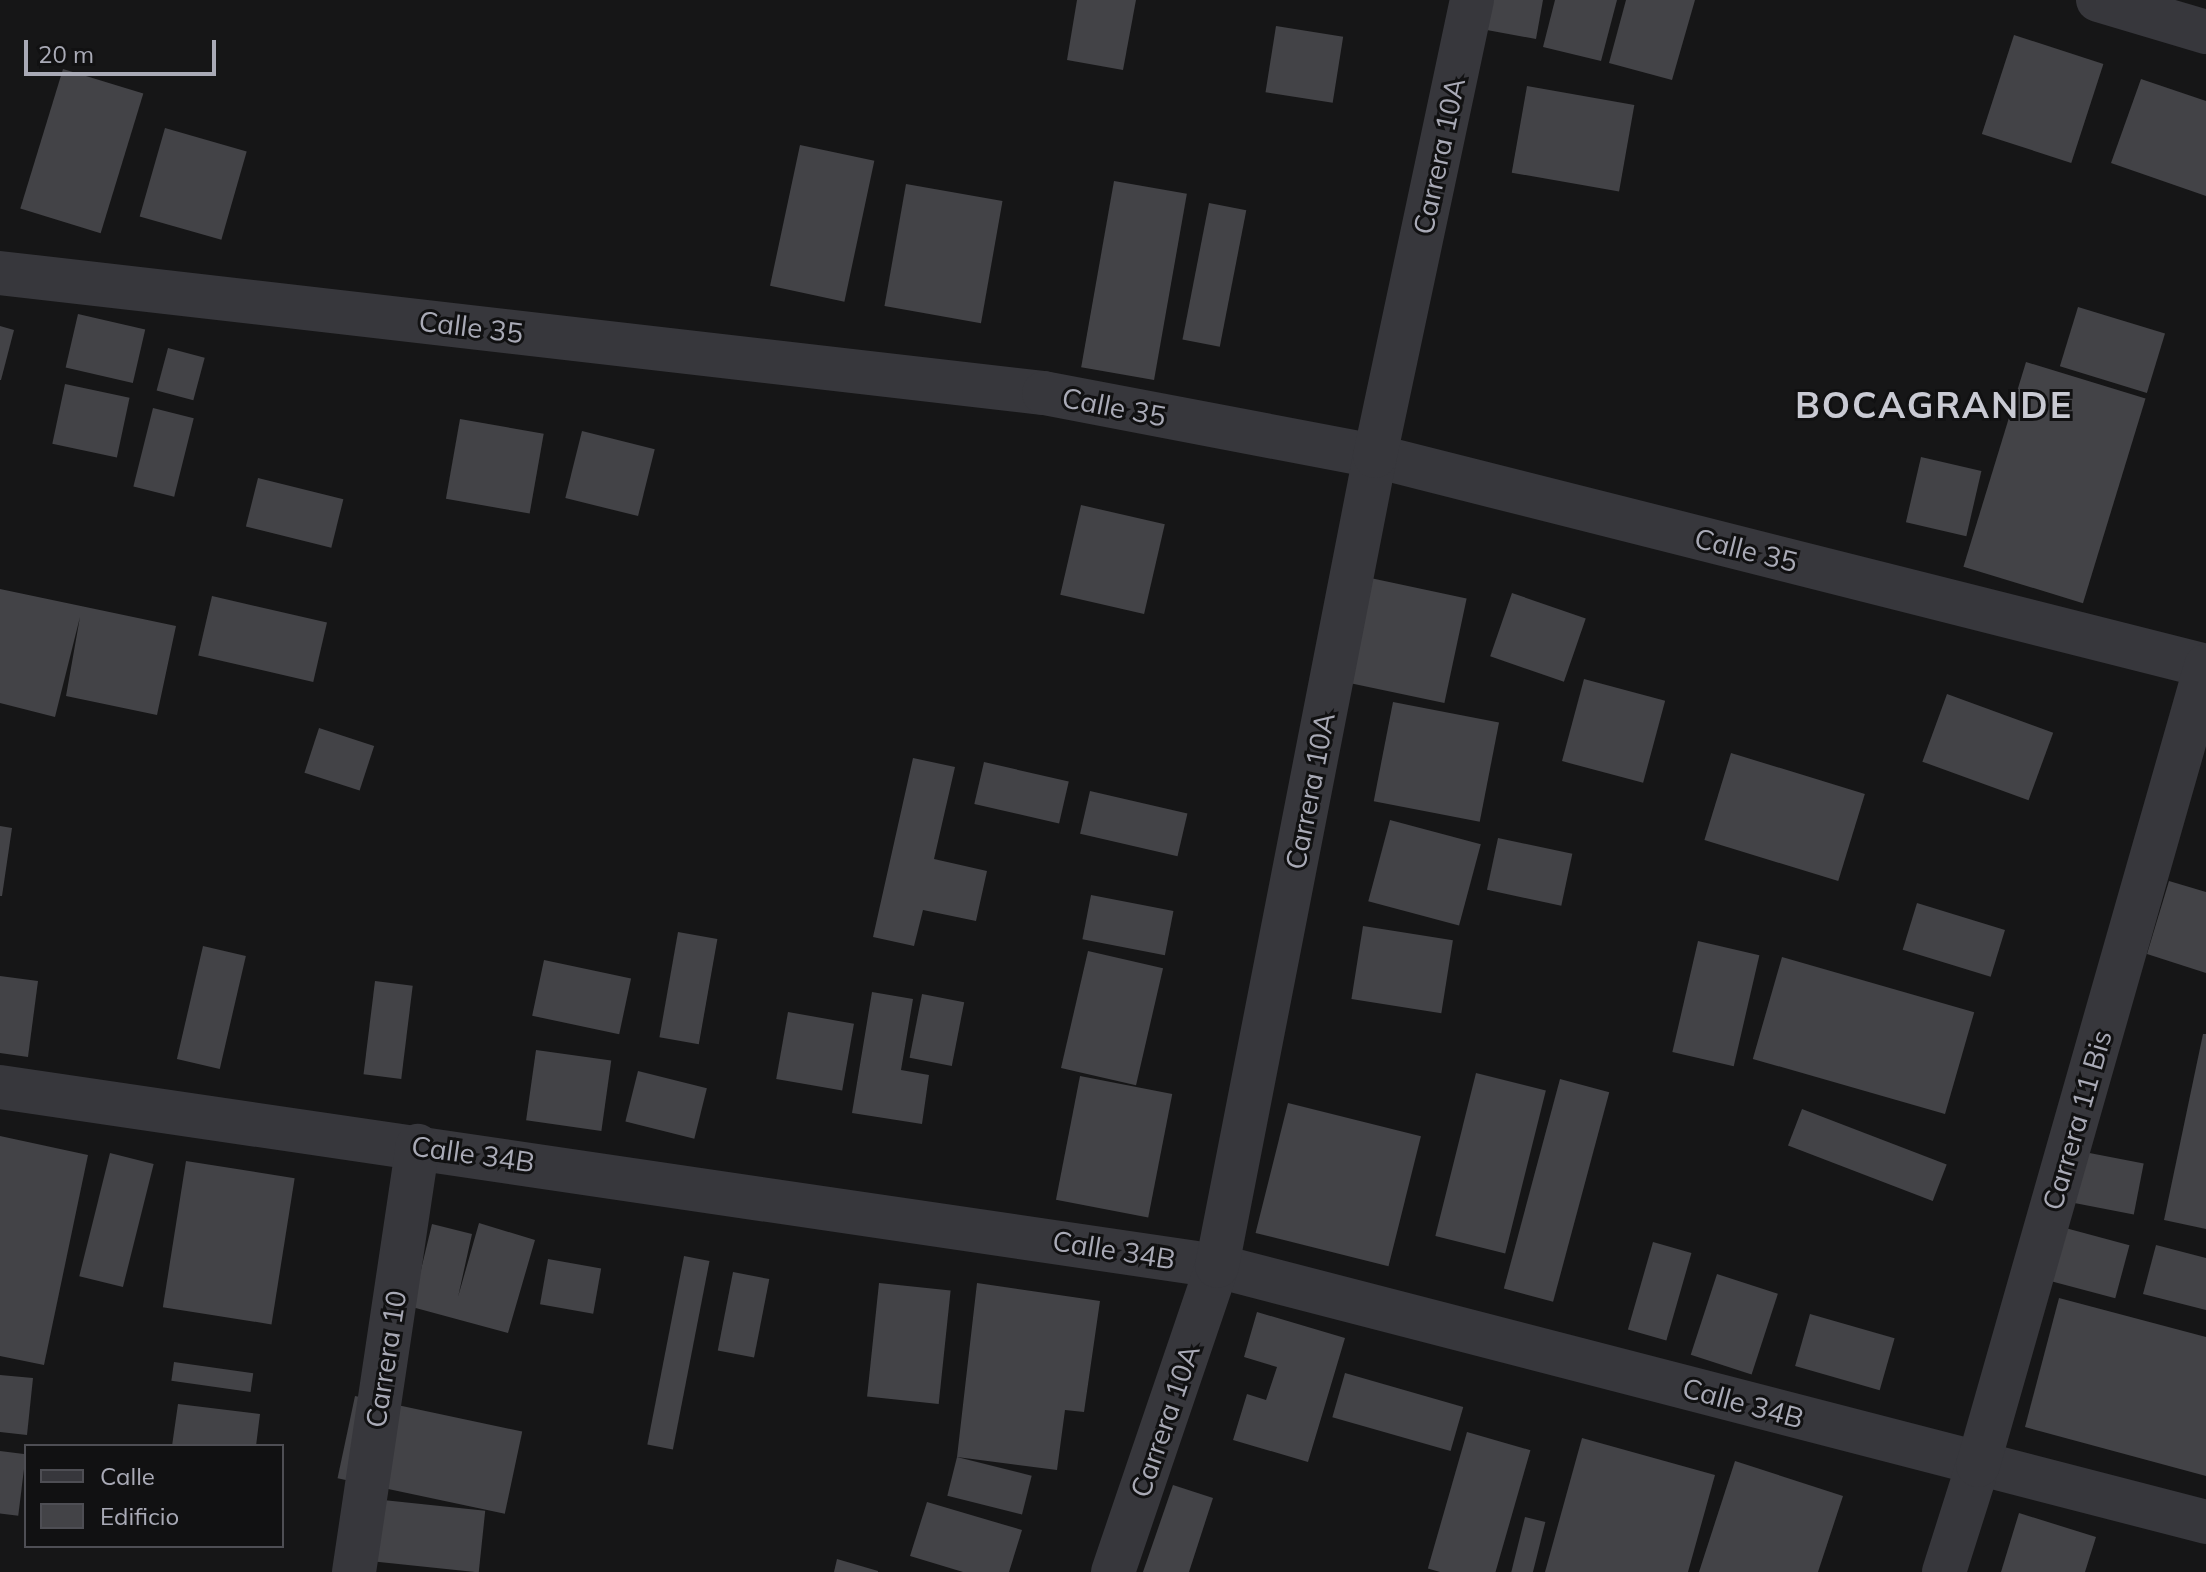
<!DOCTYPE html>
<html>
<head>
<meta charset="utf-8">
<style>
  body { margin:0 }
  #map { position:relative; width:2206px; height:1572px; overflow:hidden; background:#161617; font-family:Mulish,sans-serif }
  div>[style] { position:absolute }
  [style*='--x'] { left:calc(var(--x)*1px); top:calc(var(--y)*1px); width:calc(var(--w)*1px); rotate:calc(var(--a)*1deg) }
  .building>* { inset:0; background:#434347; transform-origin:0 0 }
  .minor>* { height:44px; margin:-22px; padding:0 22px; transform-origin:22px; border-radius:22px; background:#37373c }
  span { translate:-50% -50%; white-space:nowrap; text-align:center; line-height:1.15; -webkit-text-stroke:6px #111112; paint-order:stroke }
  .street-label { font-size:28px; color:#a9aab6 }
  .district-label { font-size:36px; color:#c9cad3; font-weight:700; letter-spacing:2px }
  .legend { position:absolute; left:24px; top:1444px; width:260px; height:104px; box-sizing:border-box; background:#111112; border:2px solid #4e4e54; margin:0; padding:10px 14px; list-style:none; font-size:24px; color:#a9aab6 }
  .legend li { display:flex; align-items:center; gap:16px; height:40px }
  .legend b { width:40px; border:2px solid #4e4e54 }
  .scale { position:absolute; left:24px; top:40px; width:192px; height:36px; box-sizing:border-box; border:4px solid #a9aab6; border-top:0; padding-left:10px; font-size:24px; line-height:28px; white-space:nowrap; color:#a9aab6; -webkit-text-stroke:6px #111112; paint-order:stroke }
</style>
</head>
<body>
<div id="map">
  <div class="building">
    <div style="clip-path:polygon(1077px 0,1136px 0,1123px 70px,1067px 60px)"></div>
    <div style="clip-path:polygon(1481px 0,1543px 0,1536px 39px,1476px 28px)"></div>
    <div style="clip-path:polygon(1555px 0,1617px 0,1601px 61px,1543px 47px)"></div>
    <div style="clip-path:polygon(1626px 0,1695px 0,1672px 80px,1609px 63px)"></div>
    <div style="left:1276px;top:26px;width:68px;height:67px;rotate:9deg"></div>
    <div style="left:2014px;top:35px;width:94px;height:104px;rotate:18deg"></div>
    <div style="left:63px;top:69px;width:84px;height:146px;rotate:17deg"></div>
    <div style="clip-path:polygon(2141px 79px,2206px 101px,2206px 196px,2111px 163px)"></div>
    <div style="left:1527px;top:86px;width:109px;height:88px;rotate:10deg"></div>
    <div style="left:165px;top:128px;width:85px;height:92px;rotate:16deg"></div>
    <div style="left:800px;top:145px;width:76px;height:144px;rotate:12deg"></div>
    <div style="left:1114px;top:181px;width:74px;height:189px;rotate:10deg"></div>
    <div style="left:906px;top:184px;width:98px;height:124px;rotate:10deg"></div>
    <div style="left:1209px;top:203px;width:38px;height:139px;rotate:11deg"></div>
    <div style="left:2078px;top:307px;width:91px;height:62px;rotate:17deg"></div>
    <div style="left:78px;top:314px;width:69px;height:55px;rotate:13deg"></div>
    <div style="clip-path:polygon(0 326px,14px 330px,1px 380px,0 380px)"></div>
    <div style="left:168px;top:348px;width:38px;height:44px;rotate:15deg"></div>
    <div style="left:2026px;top:362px;width:125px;height:214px;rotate:17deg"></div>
    <div style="left:65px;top:384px;width:66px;height:61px;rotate:12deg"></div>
    <div style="left:153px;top:408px;width:42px;height:81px;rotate:14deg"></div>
    <div style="left:460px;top:419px;width:85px;height:81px;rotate:10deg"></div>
    <div style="left:582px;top:431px;width:75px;height:69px;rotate:14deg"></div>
    <div style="left:1921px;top:457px;width:62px;height:67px;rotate:13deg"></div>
    <div style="left:258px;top:478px;width:88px;height:50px;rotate:14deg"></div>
    <div style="left:1081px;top:505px;width:86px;height:92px;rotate:13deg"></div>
    <div style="left:1361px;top:576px;width:108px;height:107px;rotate:12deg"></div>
    <div style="clip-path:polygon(0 589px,176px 626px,157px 715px,66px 696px,80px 617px,55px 717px,0 703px)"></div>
    <div style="left:1512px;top:593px;width:78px;height:67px;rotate:19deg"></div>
    <div style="left:212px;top:596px;width:118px;height:61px;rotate:13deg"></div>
    <div style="left:1584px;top:679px;width:84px;height:85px;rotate:15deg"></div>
    <div style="left:1947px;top:694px;width:113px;height:72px;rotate:20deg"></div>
    <div style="left:1393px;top:702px;width:108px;height:101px;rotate:11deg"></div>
    <div style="left:319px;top:728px;width:58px;height:47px;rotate:18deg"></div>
    <div style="left:1731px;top:753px;width:140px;height:91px;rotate:17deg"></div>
    <div style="clip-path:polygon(913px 758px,955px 767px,934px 859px,987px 871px,976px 921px,923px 910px,914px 946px,873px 937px)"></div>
    <div style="left:984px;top:762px;width:87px;height:43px;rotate:13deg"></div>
    <div style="left:1090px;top:791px;width:100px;height:44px;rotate:13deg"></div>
    <div style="left:1390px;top:820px;width:94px;height:84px;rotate:15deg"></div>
    <div style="clip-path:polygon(0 826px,12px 828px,2px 896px,0 896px)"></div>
    <div style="left:1498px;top:838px;width:76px;height:53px;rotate:12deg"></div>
    <div style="clip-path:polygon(2169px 881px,2206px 892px,2206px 973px,2147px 954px)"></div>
    <div style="left:1091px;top:895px;width:84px;height:45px;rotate:11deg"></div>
    <div style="left:1917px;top:903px;width:92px;height:49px;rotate:17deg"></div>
    <div style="left:1363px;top:926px;width:91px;height:74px;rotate:9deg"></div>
    <div style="left:678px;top:932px;width:40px;height:107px;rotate:10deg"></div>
    <div style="left:1698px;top:941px;width:63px;height:114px;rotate:13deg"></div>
    <div style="left:203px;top:946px;width:44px;height:116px;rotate:13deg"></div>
    <div style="left:1088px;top:951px;width:77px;height:120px;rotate:13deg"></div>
    <div style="left:1782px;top:957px;width:200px;height:106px;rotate:16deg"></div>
    <div style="left:544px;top:960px;width:89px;height:57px;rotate:12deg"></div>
    <div style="clip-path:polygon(0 976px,38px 981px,28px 1057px,0 1053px)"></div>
    <div style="left:375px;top:981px;width:38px;height:94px;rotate:7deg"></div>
    <div style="clip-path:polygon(872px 992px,913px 999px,901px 1070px,929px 1075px,922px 1124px,852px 1113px)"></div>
    <div style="left:922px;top:994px;width:43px;height:65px;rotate:11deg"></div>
    <div style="left:788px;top:1012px;width:67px;height:68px;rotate:10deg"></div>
    <div style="clip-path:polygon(2203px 1034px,2206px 1034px,2206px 1229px,2164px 1220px)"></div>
    <div style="left:536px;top:1050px;width:76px;height:71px;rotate:8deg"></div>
    <div style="left:638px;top:1071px;width:71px;height:52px;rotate:14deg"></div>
    <div style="left:1476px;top:1073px;width:72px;height:168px;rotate:14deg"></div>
    <div style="left:1080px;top:1076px;width:94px;height:126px;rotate:11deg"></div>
    <div style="left:1560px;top:1079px;width:51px;height:217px;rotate:15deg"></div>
    <div style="left:1288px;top:1103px;width:137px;height:134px;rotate:14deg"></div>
    <div style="left:1802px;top:1109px;width:155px;height:39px;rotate:21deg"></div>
    <div style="clip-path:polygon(0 1136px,88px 1155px,44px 1365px,0 1356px)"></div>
    <div style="left:2074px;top:1150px;width:71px;height:52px;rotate:11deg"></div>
    <div style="left:110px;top:1153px;width:45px;height:127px;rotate:14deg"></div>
    <div style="left:186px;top:1161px;width:110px;height:148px;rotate:9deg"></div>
    <div style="clip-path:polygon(479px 1223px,535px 1240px,508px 1333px,412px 1307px,432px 1224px,472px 1234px,458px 1297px)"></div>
    <div style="left:2058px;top:1226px;width:74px;height:55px;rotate:15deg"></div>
    <div style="left:1653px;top:1242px;width:40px;height:91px;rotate:16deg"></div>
    <div style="clip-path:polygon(2156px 1245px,2206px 1258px,2206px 1310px,2143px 1294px)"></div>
    <div style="left:684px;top:1256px;width:26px;height:192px;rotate:11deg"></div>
    <div style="left:548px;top:1259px;width:54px;height:46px;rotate:10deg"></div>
    <div style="left:733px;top:1272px;width:37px;height:80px;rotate:11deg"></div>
    <div style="left:1717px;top:1274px;width:64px;height:85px;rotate:18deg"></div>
    <div style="left:879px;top:1283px;width:72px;height:114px;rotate:6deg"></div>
    <div style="clip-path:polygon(977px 1283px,1100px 1301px,1084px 1412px,1065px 1410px,1057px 1470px,957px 1457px)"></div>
    <div style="clip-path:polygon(2059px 1298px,2206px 1337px,2206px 1476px,2025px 1427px)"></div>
    <div style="clip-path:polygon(1257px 1312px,1345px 1338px,1308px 1462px,1233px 1440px,1247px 1394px,1266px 1400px,1277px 1367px,1244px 1357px)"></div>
    <div style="left:1810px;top:1314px;width:88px;height:54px;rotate:16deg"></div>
    <div style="left:174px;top:1362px;width:80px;height:19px;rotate:8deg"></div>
    <div style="left:1345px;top:1373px;width:123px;height:46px;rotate:16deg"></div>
    <div style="clip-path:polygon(0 1375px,33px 1378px,27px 1435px,0 1432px)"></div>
    <div style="left:355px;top:1396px;width:171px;height:84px;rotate:12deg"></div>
    <div style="clip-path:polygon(178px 1404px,260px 1414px,256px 1446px,172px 1446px)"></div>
    <div style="left:1467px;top:1432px;width:66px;height:142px;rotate:16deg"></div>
    <div style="clip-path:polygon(1582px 1438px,1715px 1475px,1688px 1572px,1545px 1572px)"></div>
    <div style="left:0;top:1451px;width:26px;height:62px;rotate:7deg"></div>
    <div style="left:957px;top:1457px;width:77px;height:40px;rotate:14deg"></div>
    <div style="clip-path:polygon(1735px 1461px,1843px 1496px,1818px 1572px,1699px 1572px)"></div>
    <div style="clip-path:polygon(1173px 1485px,1213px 1498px,1189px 1572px,1143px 1572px)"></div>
    <div style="left:345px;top:1496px;width:141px;height:62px;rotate:6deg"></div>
    <div style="clip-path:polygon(927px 1502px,1022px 1530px,1009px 1572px,963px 1572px,910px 1556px)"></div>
    <div style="clip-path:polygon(2019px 1513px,2096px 1537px,2085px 1572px,2001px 1572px)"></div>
    <div style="left:1525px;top:1517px;width:21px;height:57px;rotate:14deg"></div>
    <div style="clip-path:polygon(837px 1559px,878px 1571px,878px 1572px,834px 1572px)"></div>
  </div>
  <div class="minor">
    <div style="--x:2098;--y:0;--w:113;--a:16.5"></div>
    <div style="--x:0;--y:273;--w:1051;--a:6.56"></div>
    <div style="--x:1044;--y:393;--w:337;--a:10.8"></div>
    <div style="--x:1375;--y:456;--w:857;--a:14.18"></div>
    <div style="--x:0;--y:1087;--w:1230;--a:8.37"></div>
    <div style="--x:1217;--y:1266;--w:1022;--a:14.51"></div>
    <div style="--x:354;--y:1572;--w:431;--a:-81.5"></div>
    <div style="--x:1113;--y:1572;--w:323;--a:-71.2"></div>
    <div style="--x:1217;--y:1266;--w:825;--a:-78.96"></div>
    <div style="--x:1375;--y:456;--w:466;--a:-78"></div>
    <div style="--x:1944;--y:1572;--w:112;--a:-72.4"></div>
    <div style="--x:1978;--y:1465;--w:831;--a:-74.07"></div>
  </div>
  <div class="street-label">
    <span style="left:1439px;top:156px;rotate:-78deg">Carrera 10A</span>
    <span style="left:471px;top:327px;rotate:7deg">Calle 35</span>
    <span style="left:1114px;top:407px;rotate:11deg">Calle 35</span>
    <span style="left:1746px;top:550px;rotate:14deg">Calle 35</span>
    <span style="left:1310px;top:791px;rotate:-79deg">Carrera 10A</span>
    <span style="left:2077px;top:1120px;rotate:-74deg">Carrera 11 Bis</span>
    <span style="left:473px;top:1154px;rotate:8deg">Calle 34B</span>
    <span style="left:1114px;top:1250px;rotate:9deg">Calle 34B</span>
    <span style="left:386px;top:1359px;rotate:-81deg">Carrera 10</span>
    <span style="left:1743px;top:1403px;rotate:15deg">Calle 34B</span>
    <span style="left:1165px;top:1421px;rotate:-71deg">Carrera 10A</span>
  </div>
  <div class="district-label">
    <span style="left:1934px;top:405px">BOCAGRANDE</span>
  </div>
  <ul class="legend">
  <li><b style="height:10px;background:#37373c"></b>Calle</li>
  <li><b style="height:22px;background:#434347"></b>Edificio</li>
  </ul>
  <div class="scale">20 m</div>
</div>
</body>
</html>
